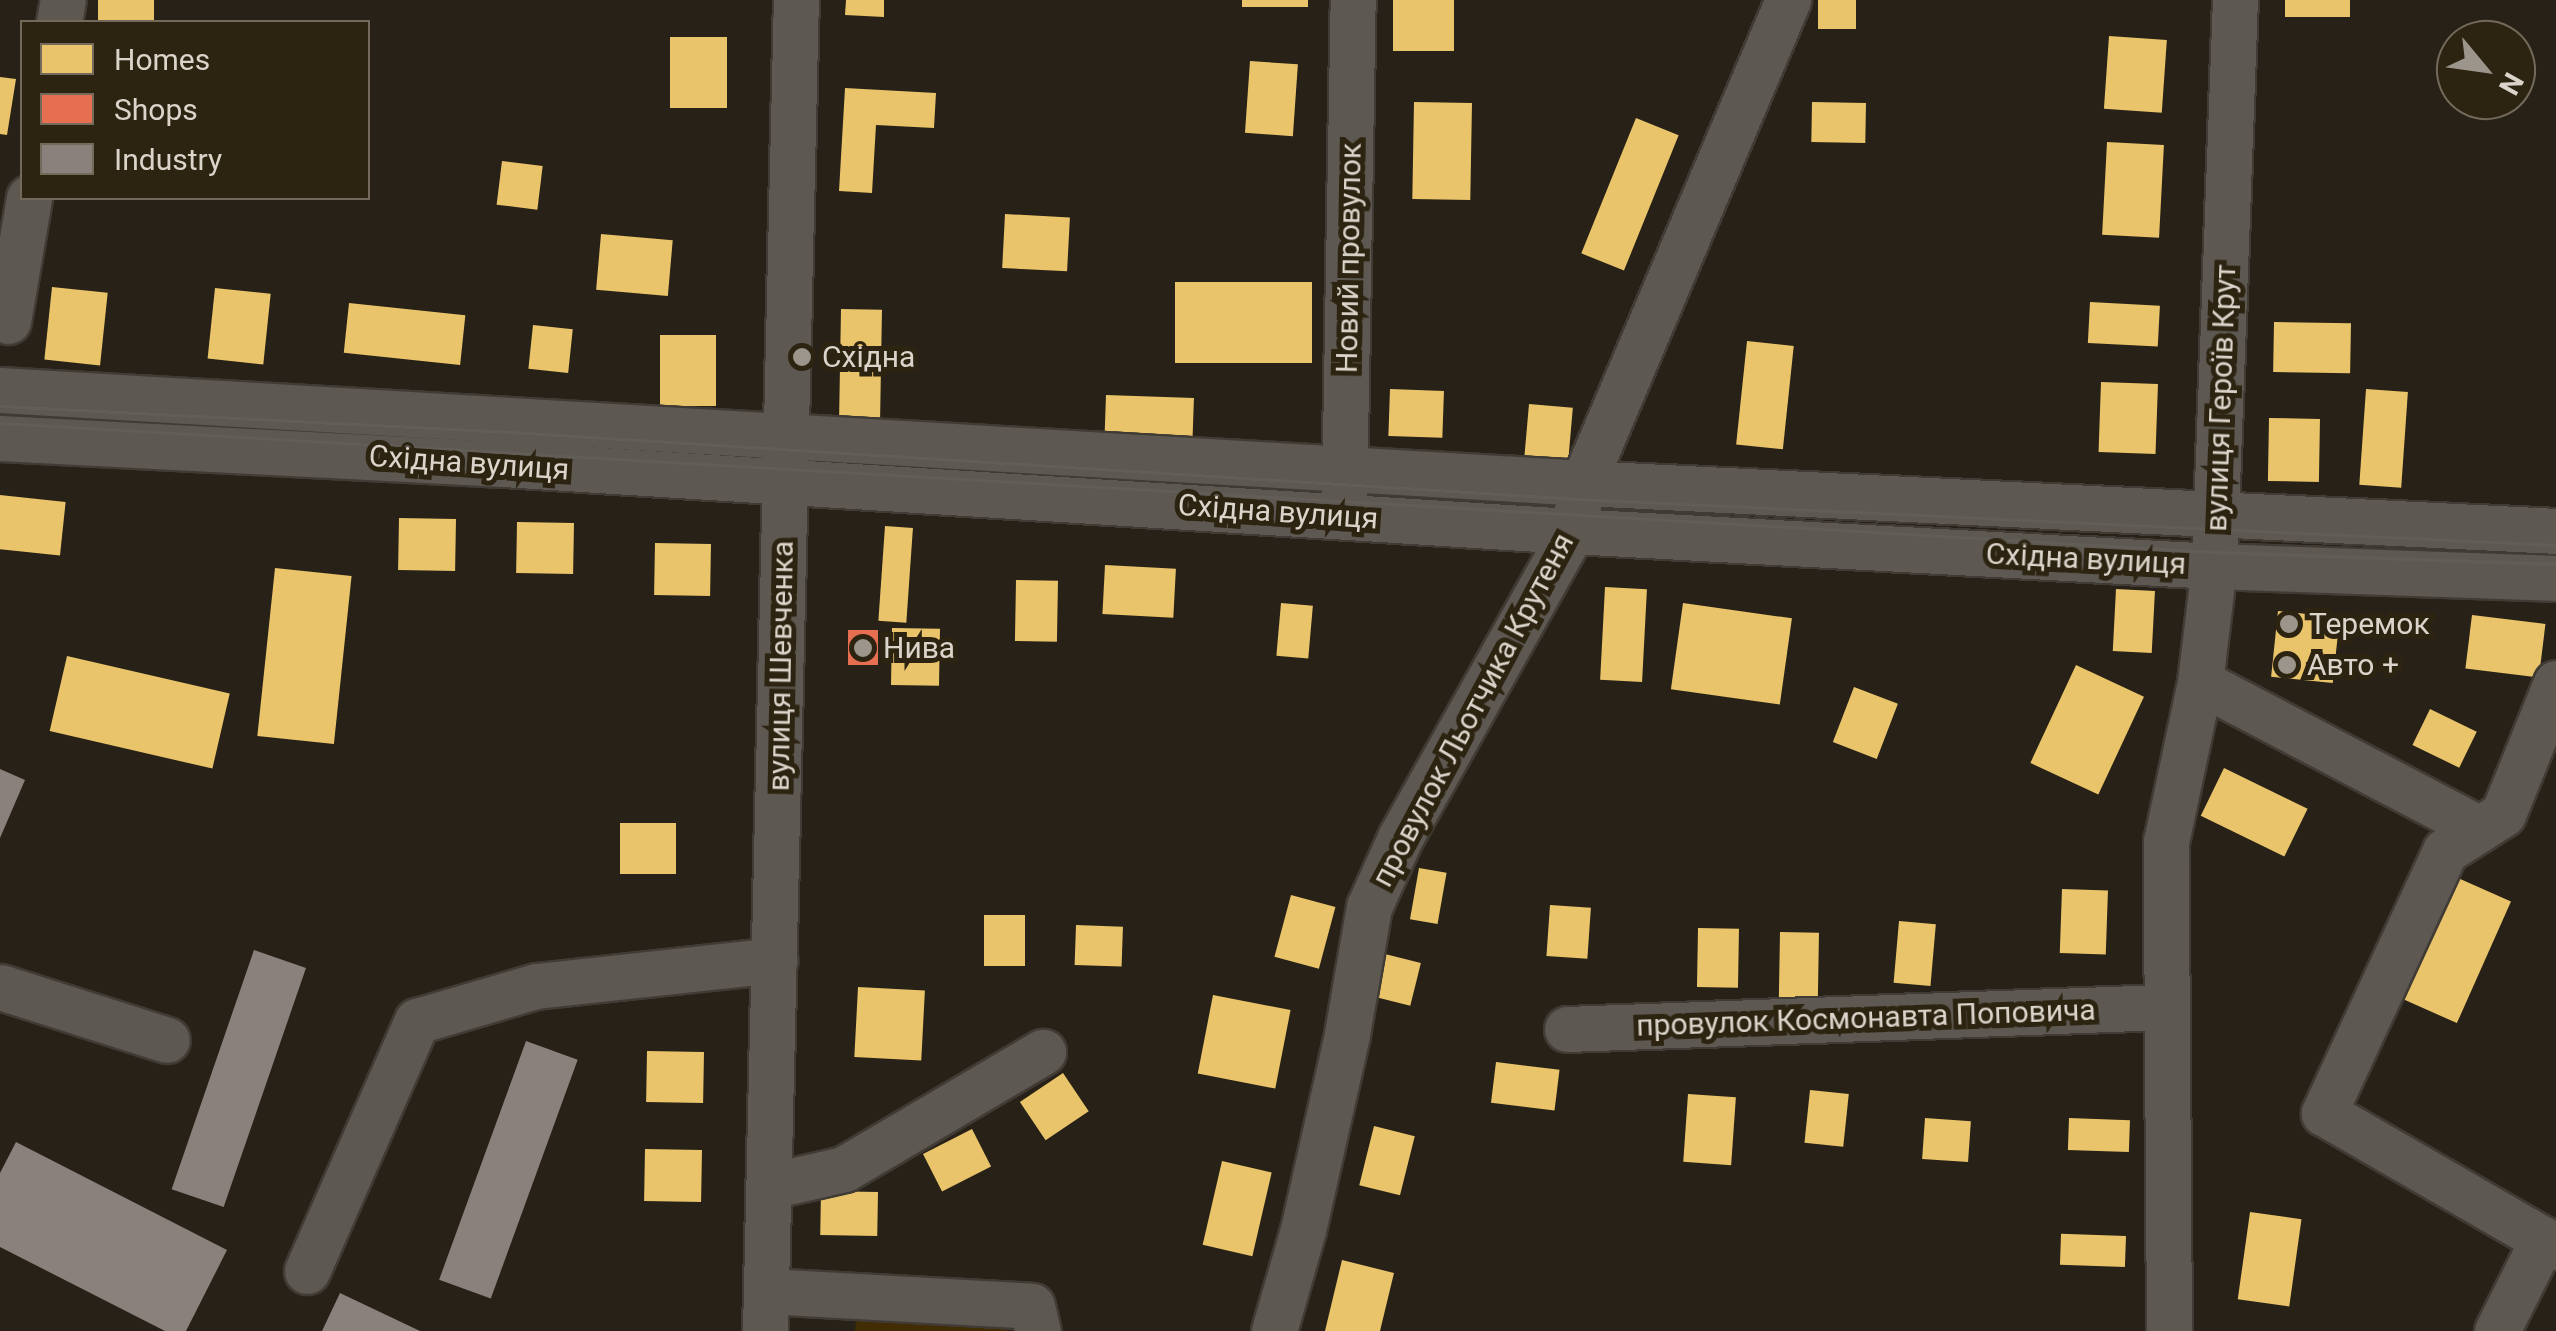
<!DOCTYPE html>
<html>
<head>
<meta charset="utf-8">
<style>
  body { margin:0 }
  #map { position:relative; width:2556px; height:1331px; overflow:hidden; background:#272117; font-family:Roboto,sans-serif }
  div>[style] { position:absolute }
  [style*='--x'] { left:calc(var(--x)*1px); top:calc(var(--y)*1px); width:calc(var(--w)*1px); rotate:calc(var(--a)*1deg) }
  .green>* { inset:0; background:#412c03 }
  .homes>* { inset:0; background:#e9c46a; transform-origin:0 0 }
  .shops>* { inset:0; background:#e76f51; transform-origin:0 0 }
  .industry>* { inset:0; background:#8a817c; transform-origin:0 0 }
  .roads { filter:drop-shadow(2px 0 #403b34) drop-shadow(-2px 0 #403b34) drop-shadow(0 2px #403b34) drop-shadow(0 -2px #403b34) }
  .minor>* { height:45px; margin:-22.5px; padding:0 22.5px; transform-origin:22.5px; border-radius:22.5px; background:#5d5952 }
  .tram>* { height:2.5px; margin:-1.25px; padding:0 1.25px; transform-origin:1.25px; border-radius:1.25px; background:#625e57 }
  .dots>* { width:28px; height:28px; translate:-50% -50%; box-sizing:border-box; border:5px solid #2d2311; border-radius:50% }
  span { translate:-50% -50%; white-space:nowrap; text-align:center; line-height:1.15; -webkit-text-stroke:10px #2d2311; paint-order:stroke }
  .street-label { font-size:30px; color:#dbd4ca }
  .poi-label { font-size:30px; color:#dbd4ca }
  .left { translate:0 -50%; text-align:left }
  .legend { position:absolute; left:20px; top:20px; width:350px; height:180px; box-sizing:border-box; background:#2d2311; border:2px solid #736a5b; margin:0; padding:12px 18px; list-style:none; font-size:30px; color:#dbd4ca }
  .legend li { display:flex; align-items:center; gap:20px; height:50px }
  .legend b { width:50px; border:2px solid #736a5b }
  .north { position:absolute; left:2436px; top:20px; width:100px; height:100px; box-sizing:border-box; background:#2d2311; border:2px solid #736a5b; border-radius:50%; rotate:119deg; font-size:28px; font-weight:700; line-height:40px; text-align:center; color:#dbd4ca }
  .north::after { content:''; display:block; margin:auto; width:35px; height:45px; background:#9c958b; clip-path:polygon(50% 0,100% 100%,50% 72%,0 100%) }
</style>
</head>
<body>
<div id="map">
  <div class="green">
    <div style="clip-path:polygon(856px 1319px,997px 1325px,1009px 1331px,855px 1331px)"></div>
  </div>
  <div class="homes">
    <div style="left:98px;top:0;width:56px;height:22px"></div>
    <div style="clip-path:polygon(846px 0,884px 0,884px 17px,845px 15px)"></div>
    <div style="left:1242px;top:0;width:66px;height:7px"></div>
    <div style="left:1393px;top:0;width:61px;height:51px"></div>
    <div style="left:1818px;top:0;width:38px;height:29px"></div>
    <div style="left:2285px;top:0;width:65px;height:17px"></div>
    <div style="left:2109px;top:36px;width:58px;height:73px;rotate:4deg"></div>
    <div style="left:670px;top:37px;width:57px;height:71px"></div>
    <div style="left:1250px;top:61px;width:48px;height:72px;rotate:4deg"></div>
    <div style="clip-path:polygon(0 77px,16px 79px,7px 135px,0 134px)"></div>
    <div style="clip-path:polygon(845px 88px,936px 93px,934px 128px,876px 125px,872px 193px,839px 191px)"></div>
    <div style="left:1414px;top:102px;width:58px;height:97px;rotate:1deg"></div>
    <div style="left:1812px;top:102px;width:54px;height:40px;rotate:1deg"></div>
    <div style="left:1636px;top:118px;width:46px;height:146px;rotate:22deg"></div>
    <div style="left:2107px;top:142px;width:57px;height:93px;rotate:3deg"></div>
    <div style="left:502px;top:161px;width:41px;height:44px;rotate:7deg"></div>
    <div style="left:1005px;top:214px;width:65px;height:54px;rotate:3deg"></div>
    <div style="left:601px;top:234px;width:72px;height:56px;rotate:5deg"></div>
    <div style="left:1175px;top:282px;width:137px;height:81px"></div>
    <div style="left:52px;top:287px;width:56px;height:73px;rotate:6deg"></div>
    <div style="left:215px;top:288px;width:56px;height:71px;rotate:6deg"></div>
    <div style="left:2090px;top:302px;width:70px;height:41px;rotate:3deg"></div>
    <div style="left:349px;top:303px;width:117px;height:50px;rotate:6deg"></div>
    <div style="left:841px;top:309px;width:41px;height:110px;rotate:1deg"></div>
    <div style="left:2274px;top:322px;width:77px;height:50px;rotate:1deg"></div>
    <div style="left:533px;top:325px;width:40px;height:44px;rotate:6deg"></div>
    <div style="left:660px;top:335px;width:56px;height:71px"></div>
    <div style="left:1747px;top:341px;width:47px;height:104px;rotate:6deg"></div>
    <div style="left:2101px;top:382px;width:57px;height:70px;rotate:2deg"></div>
    <div style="left:1390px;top:389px;width:54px;height:47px;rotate:2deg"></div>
    <div style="left:2366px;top:389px;width:42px;height:96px;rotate:4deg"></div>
    <div style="left:1106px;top:395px;width:88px;height:44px;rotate:2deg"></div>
    <div style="left:1529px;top:404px;width:44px;height:53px;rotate:5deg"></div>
    <div style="left:2269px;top:418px;width:51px;height:63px;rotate:1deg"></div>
    <div style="left:0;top:495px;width:66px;height:54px;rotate:6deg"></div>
    <div style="left:399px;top:518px;width:57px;height:52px;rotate:1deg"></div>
    <div style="left:517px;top:522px;width:57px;height:51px;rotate:1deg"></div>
    <div style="left:885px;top:526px;width:28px;height:95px;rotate:4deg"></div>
    <div style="left:655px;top:543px;width:56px;height:52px;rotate:1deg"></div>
    <div style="left:1105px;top:565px;width:71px;height:49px;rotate:3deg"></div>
    <div style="left:275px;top:568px;width:77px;height:169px;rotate:6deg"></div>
    <div style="left:1016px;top:580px;width:42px;height:61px;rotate:1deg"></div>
    <div style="left:1605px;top:587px;width:42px;height:93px;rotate:3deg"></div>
    <div style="left:2116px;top:589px;width:39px;height:62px;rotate:3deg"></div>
    <div style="left:1281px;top:603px;width:32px;height:53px;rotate:5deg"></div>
    <div style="left:1683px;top:603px;width:110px;height:87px;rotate:8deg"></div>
    <div style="left:2278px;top:611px;width:62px;height:66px;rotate:6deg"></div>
    <div style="left:2472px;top:615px;width:74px;height:54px;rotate:7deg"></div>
    <div style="left:892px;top:628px;width:48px;height:57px;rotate:1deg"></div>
    <div style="left:67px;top:656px;width:167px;height:77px;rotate:13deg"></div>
    <div style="left:2076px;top:665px;width:75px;height:108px;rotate:25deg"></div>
    <div style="left:1854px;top:687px;width:47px;height:59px;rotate:21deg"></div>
    <div style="left:2430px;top:709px;width:52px;height:40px;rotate:26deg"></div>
    <div style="left:2224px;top:768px;width:93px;height:53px;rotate:26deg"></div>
    <div style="left:620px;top:823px;width:56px;height:51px"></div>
    <div style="left:1419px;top:868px;width:28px;height:52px;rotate:10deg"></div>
    <div style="left:2458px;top:878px;width:58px;height:133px;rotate:24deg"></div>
    <div style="left:2062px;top:889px;width:46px;height:64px;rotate:2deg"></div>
    <div style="left:1291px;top:895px;width:46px;height:64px;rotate:15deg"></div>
    <div style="left:1550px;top:905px;width:41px;height:51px;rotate:4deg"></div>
    <div style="left:984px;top:915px;width:41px;height:51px"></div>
    <div style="left:1899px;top:921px;width:37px;height:62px;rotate:5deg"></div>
    <div style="left:1076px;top:925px;width:47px;height:40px;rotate:2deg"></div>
    <div style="left:1698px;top:928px;width:41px;height:59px;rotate:1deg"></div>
    <div style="left:1780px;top:932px;width:39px;height:68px;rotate:1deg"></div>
    <div style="left:1385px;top:954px;width:37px;height:44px;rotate:14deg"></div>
    <div style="left:858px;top:987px;width:67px;height:70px;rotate:3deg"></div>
    <div style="left:1213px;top:995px;width:79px;height:80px;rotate:11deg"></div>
    <div style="left:647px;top:1051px;width:57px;height:51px;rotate:1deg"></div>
    <div style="left:1496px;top:1062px;width:64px;height:41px;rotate:7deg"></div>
    <div style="left:1063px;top:1073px;width:46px;height:52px;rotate:56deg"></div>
    <div style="left:1810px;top:1090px;width:39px;height:53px;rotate:6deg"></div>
    <div style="left:1688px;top:1094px;width:48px;height:68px;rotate:4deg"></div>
    <div style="left:1925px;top:1118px;width:46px;height:41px;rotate:4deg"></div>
    <div style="left:2069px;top:1118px;width:61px;height:32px;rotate:2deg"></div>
    <div style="left:1374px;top:1126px;width:42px;height:61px;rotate:14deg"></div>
    <div style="left:972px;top:1129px;width:42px;height:55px;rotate:63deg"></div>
    <div style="left:645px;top:1149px;width:57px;height:52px;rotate:1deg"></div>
    <div style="left:1222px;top:1161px;width:51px;height:86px;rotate:13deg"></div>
    <div style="left:821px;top:1191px;width:57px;height:44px;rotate:1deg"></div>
    <div style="left:2250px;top:1212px;width:52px;height:88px;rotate:8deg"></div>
    <div style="left:2126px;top:1236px;width:31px;height:65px;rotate:92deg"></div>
    <div style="clip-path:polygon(1342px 1260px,1394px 1273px,1380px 1331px,1325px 1331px)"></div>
  </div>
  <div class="shops">
    <div style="left:848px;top:630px;width:30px;height:35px"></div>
  </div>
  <div class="industry">
    <div style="clip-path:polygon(0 769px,25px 780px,0 838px)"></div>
    <div style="left:254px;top:950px;width:55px;height:253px;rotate:19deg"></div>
    <div style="left:526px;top:1041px;width:55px;height:254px;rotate:20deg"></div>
    <div style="clip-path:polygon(16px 1142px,227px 1250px,186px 1331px,165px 1331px,0 1247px,0 1173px)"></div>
    <div style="clip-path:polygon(340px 1293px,420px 1331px,322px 1331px)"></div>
  </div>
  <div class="roads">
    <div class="minor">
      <div style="--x:59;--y:22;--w:22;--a:-80"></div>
      <div style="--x:8;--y:321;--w:125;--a:-80.3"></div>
      <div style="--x:0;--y:390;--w:1586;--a:3.36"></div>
      <div style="--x:1583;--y:483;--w:974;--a:2.82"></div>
      <div style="--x:0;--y:438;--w:504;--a:2.96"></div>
      <div style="--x:503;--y:464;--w:1071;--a:3.59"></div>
      <div style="--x:1572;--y:531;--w:643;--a:3.12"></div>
      <div style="--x:2214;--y:566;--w:342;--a:2"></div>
      <div style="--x:1344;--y:498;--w:498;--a:-89"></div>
      <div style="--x:2200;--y:682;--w:316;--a:27.7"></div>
      <div style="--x:2556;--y:683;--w:141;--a:112"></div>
      <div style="--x:2503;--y:814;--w:69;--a:147.5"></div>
      <div style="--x:2445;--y:851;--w:289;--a:114.8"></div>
      <div style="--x:2324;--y:1113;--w:268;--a:30"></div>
      <div style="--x:0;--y:987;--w:175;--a:17.6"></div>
      <div style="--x:1567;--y:1029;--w:598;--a:-2.11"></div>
      <div style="--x:770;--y:1186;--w:76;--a:-12.9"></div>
      <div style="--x:844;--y:1169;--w:231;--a:-30.5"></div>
      <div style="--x:307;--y:1271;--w:273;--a:-66.3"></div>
      <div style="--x:417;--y:1021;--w:124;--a:-16.4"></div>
      <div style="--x:536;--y:986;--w:240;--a:-6.2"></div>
      <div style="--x:767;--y:1291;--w:265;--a:3.2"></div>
      <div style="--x:1032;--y:1306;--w:26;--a:77"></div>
      <div style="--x:765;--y:1331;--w:1331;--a:-88.67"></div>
      <div style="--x:1274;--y:1331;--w:105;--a:-74"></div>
      <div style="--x:1303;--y:1230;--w:201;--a:-77.3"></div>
      <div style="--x:1347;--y:1034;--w:129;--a:-80.2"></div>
      <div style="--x:1369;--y:907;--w:76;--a:-65.8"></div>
      <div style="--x:1400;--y:838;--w:352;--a:-60.7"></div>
      <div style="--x:1572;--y:531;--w:49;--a:-77.1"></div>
      <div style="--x:1583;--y:483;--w:525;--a:-67"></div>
      <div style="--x:2169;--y:1331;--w:489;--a:-90.4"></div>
      <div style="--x:2166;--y:842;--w:164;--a:-78"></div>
      <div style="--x:2200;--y:682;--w:117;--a:-83.1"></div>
      <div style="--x:2214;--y:566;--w:566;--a:-87.88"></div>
      <div style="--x:2497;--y:1331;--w:103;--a:-63.4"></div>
    </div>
  </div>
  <div class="tram">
    <div style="--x:0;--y:406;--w:512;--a:2.91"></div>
    <div style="--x:511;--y:432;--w:1069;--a:3.59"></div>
    <div style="--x:1578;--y:499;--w:979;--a:2.69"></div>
    <div style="--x:0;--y:423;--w:2219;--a:3.33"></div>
    <div style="--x:2215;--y:552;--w:341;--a:2"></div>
  </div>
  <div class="dots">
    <div style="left:802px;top:357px;background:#9c958b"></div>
    <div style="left:2289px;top:624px;background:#9c958b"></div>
    <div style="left:863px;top:648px;background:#9c958b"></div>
    <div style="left:2287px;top:665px;background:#9c958b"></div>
  </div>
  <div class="street-label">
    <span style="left:1349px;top:258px;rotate:-89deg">Новий провулок</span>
    <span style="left:2221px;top:398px;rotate:-88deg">вулиця Героїв Крут</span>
    <span style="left:469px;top:463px;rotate:4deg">Східна вулиця</span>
    <span style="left:1278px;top:512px;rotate:4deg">Східна вулиця</span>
    <span style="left:2086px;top:559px;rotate:3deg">Східна вулиця</span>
    <span style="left:781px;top:666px;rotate:-89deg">вулиця Шевченка</span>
    <span style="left:1473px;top:710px;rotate:-62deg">провулок Льотчика Крутеня</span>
    <span style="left:1866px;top:1018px;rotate:-2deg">провулок Космонавта Поповича</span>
  </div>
  <div class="poi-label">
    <span class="left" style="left:822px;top:357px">Східна</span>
    <span class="left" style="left:2309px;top:624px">Теремок</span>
    <span class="left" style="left:883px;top:648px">Нива</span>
    <span class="left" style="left:2307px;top:665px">Авто +</span>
  </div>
  <ul class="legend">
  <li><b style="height:28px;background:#e9c46a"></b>Homes</li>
  <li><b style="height:28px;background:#e76f51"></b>Shops</li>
  <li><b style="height:28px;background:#8a817c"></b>Industry</li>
  </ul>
  <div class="north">N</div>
</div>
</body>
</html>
